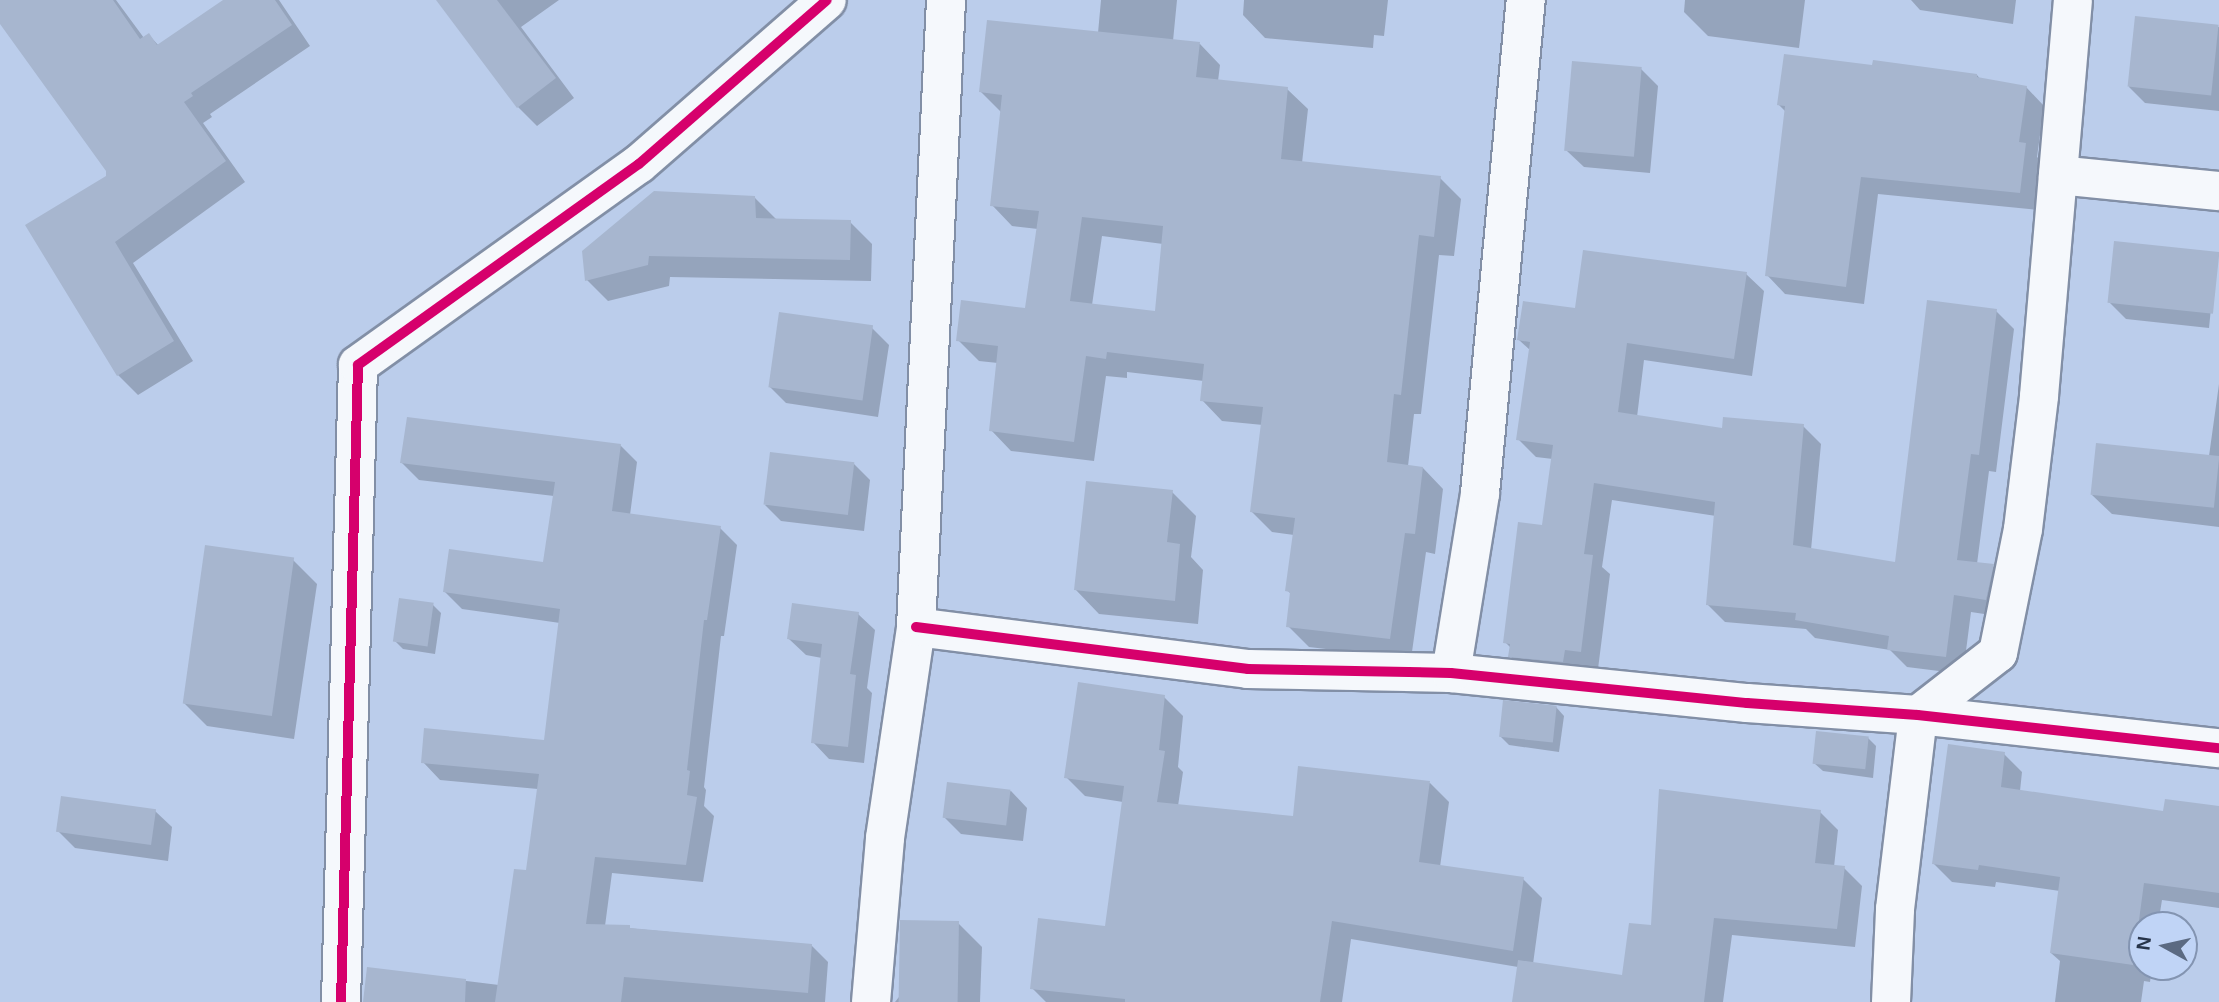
<!DOCTYPE html>
<html>
<head>
<meta charset="utf-8">
<style>
  body { margin:0 }
  #map { position:relative; width:2219px; height:1002px; overflow:hidden; background:#bbcdeb; font-family:Helvetica,sans-serif }
  div>[style] { position:absolute }
  [style*='--x'] { left:calc(var(--x)*1px); top:calc(var(--y)*1px); width:calc(var(--w)*1px); rotate:calc(var(--a)*1deg) }
  .shadow>* { inset:0; background:#0003 }
  .building>* { inset:0; background:#a7b6cf; transform-origin:0 0 }
  .roads { filter:drop-shadow(2px 0 #828fa6) drop-shadow(-2px 0 #828fa6) drop-shadow(0 2px #828fa6) drop-shadow(0 -2px #828fa6) }
  .minor>* { height:38px; margin:-19px; padding:0 19px; transform-origin:19px; border-radius:19px; background:#f5f8fc }
  .cycleway>* { height:10px; margin:-5px; padding:0 5px; transform-origin:5px; border-radius:5px; background:#d6006c }
  span { translate:-50% -50%; white-space:nowrap; text-align:center; line-height:1.15; -webkit-text-stroke:5px #c0d4f6; paint-order:stroke }
  .north { position:absolute; left:2128px; top:911px; width:70px; height:70px; box-sizing:border-box; background:#c0d4f6; border:2px solid #8394b1; border-radius:50%; rotate:278deg; font-size:19px; font-weight:700; line-height:28px; text-align:center; color:#27344a }
  .north::after { content:''; display:block; margin:auto; width:24px; height:32px; background:#5b6a82; clip-path:polygon(50% 0,100% 100%,50% 72%,0 100%) }
</style>
</head>
<body>
<div id="map">
  <div class="shadow">
    <div style="clip-path:polygon(0 0,116px 0,144px 38px,149px 35px,159px 46px,226px 0,279px 0,310px 46px,210px 114px,212px 117px,203px 123px,245px 182px,133px 263px,193px 361px,138px 395px,118px 375px,108px 171px,0 21px)"></div>
    <div style="clip-path:polygon(437px 0,559px 0,521px 27px,574px 98px,537px 126px,518px 107px)"></div>
    <div style="clip-path:polygon(evenodd,1101px 0,1177px 0,1173px 41px,1200px 44px,1220px 65px,1218px 81px,1287px 89px,1308px 109px,1302px 163px,1440px 178px,1461px 199px,1454px 256px,1439px 255px,1421px 414px,1414px 414px,1408px 466px,1423px 468px,1443px 489px,1435px 554px,1426px 552px,1411px 659px,1309px 647px,1288px 626px,1292px 595px,1287px 590px,1294px 535px,1272px 532px,1252px 512px,1263px 425px,1222px 421px,1202px 400px,1204px 381px,1127px 372px,1127px 378px,1106px 376px,1094px 461px,1011px 451px,991px 430px,998px 363px,979px 361px,958px 340px,1027px 310px,1038px 229px,1012px 226px,992px 205px,1002px 113px,981px 92px,1098px 33px,1101px 0,1102px 236px,1163px 244px,1156px 313px,1092px 305px,1102px 236px)"></div>
    <div style="clip-path:polygon(1244px 0,1388px 0,1384px 36px,1374px 35px,1373px 48px,1265px 38px,1243px 15px)"></div>
    <div style="clip-path:polygon(1685px 0,1805px 0,1799px 48px,1708px 36px,1684px 12px)"></div>
    <div style="clip-path:polygon(1911px 0,2016px 0,2013px 24px,1920px 10px)"></div>
    <div style="clip-path:polygon(2136px 18px,2219px 27px,2219px 111px,2145px 103px,2129px 87px)"></div>
    <div style="clip-path:polygon(1874px 67px,1977px 75px,1981px 80px,2026px 87px,2044px 106px,2037px 157px,2044px 163px,2038px 210px,1878px 194px,1864px 304px,1785px 294px,1767px 275px,1786px 112px,1779px 105px)"></div>
    <div style="clip-path:polygon(1641px 69px,1658px 86px,1650px 173px,1584px 167px,1567px 151px)"></div>
    <div style="clip-path:polygon(755px 198px,776px 219px,850px 222px,872px 244px,871px 281px,670px 277px,669px 286px,608px 301px,587px 280px)"></div>
    <div style="clip-path:polygon(2215px 268px,2209px 328px,2126px 319px,2109px 302px)"></div>
    <div style="clip-path:polygon(1746px 274px,1764px 291px,1752px 376px,1644px 360px,1637px 417px,1724px 430px,1803px 426px,1821px 444px,1811px 550px,1897px 564px,1996px 311px,2014px 329px,1996px 472px,1989px 471px,1977px 564px,1993px 566px,2011px 584px,2004px 617px,1971px 612px,1963px 674px,1907px 667px,1890px 650px,1815px 638px,1806px 629px,1725px 622px,1707px 604px,1716px 516px,1612px 500px,1602px 567px,1610px 574px,1598px 669px,1528px 674px,1510px 656px,1511px 648px,1505px 642px,1543px 527px,1553px 459px,1536px 457px,1518px 439px,1531px 351px,1519px 340px,1576px 310px)"></div>
    <div style="clip-path:polygon(872px 328px,889px 345px,878px 417px,786px 403px,769px 386px)"></div>
    <div style="clip-path:polygon(2219px 384px,2219px 527px,2112px 514px,2092px 495px,2209px 456px)"></div>
    <div style="clip-path:polygon(620px 445px,637px 462px,630px 515px,720px 528px,737px 545px,724px 636px,721px 636px,704px 787px,706px 790px,704px 806px,714px 816px,703px 882px,612px 873px,605px 926px,811px 945px,828px 962px,825px 1002px,365px 1002px,369px 969px,499px 985px,527px 872px,538px 789px,440px 780px,423px 762px,546px 742px,560px 623px,462px 609px,445px 592px,545px 564px,554px 496px,419px 480px,401px 462px)"></div>
    <div style="clip-path:polygon(853px 463px,870px 480px,864px 531px,781px 521px,765px 505px)"></div>
    <div style="clip-path:polygon(1172px 492px,1196px 516px,1191px 557px,1203px 570px,1198px 624px,1099px 614px,1076px 590px)"></div>
    <div style="clip-path:polygon(293px 560px,317px 584px,294px 739px,207px 726px,184px 703px)"></div>
    <div style="clip-path:polygon(433px 605px,441px 613px,435px 654px,403px 649px,395px 641px)"></div>
    <div style="clip-path:polygon(858px 614px,875px 630px,867px 688px,872px 693px,864px 763px,829px 759px,813px 742px,822px 658px,806px 655px,789px 639px)"></div>
    <div style="clip-path:polygon(1164px 697px,1183px 716px,1178px 767px,1183px 772px,1178px 806px,1295px 818px,1430px 783px,1449px 802px,1440px 867px,1523px 879px,1542px 898px,1533px 964px,1624px 977px,1653px 927px,1820px 812px,1838px 830px,1834px 867px,1844px 868px,1862px 886px,1855px 947px,1732px 935px,1723px 1002px,1514px 1002px,1518px 967px,1351px 939px,1342px 1002px,1046px 1002px,1032px 988px,1107px 927px,1123px 802px,1085px 796px,1066px 777px)"></div>
    <div style="clip-path:polygon(1556px 707px,1564px 716px,1559px 752px,1509px 745px,1500px 736px)"></div>
    <div style="clip-path:polygon(1868px 738px,1876px 746px,1873px 778px,1823px 771px,1814px 763px)"></div>
    <div style="clip-path:polygon(2004px 754px,2022px 772px,2020px 791px,2165px 813px,2219px 806px,2219px 908px,2162px 900px,2158px 925px,2142px 925px,2142px 967px,2152px 967px,2150px 982px,2144px 981px,2141px 1002px,2055px 1002px,2060px 961px,2051px 953px,2060px 891px,1996px 882px,1995px 887px,1952px 882px,1934px 864px)"></div>
    <div style="clip-path:polygon(1011px 791px,1027px 808px,1023px 841px,961px 834px,944px 817px)"></div>
    <div style="clip-path:polygon(155px 811px,172px 827px,168px 861px,75px 848px,59px 832px)"></div>
    <div style="clip-path:polygon(958px 923px,982px 947px,980px 1002px,895px 1002px)"></div>
  </div>
  <div class="building">
    <div style="clip-path:polygon(0 0,113px 0,140px 39px,149px 33px,157px 45px,223px 0,275px 0,292px 25px,191px 93px,193px 96px,184px 102px,226px 161px,115px 242px,174px 341px,117px 376px,25px 225px,106px 176px,106px 171px,0 24px)"></div>
    <div style="clip-path:polygon(436px 0,497px 0,556px 78px,517px 108px)"></div>
    <div style="left:2135px;top:16px;width:84px;height:71px;rotate:6deg"></div>
    <div style="clip-path:polygon(evenodd,987px 20px,1200px 42px,1196px 77px,1288px 87px,1281px 159px,1441px 176px,1434px 237px,1419px 235px,1401px 395px,1394px 394px,1387px 462px,1423px 467px,1415px 534px,1405px 533px,1390px 639px,1286px 627px,1290px 592px,1285px 591px,1295px 518px,1250px 512px,1263px 407px,1200px 401px,1204px 364px,1107px 352px,1106px 359px,1086px 356px,1074px 442px,989px 431px,998px 346px,956px 341px,961px 300px,1025px 308px,1039px 211px,990px 206px,1002px 95px,979px 92px,987px 20px,1082px 217px,1163px 226px,1155px 311px,1070px 301px,1082px 217px)"></div>
    <div style="clip-path:polygon(1784px 54px,1872px 65px,1873px 60px,1977px 74px,1977px 77px,2027px 86px,2019px 142px,2026px 143px,2020px 193px,1861px 177px,1846px 287px,1765px 276px,1785px 106px,1777px 105px)"></div>
    <div style="left:1572px;top:61px;width:70px;height:90px;rotate:5deg"></div>
    <div style="clip-path:polygon(654px 191px,755px 196px,756px 218px,851px 220px,850px 260px,649px 256px,648px 265px,585px 281px,582px 251px)"></div>
    <div style="left:2114px;top:241px;width:106px;height:62px;rotate:6deg"></div>
    <div style="clip-path:polygon(1583px 250px,1747px 272px,1734px 359px,1627px 343px,1618px 412px,1722px 428px,1723px 417px,1804px 424px,1793px 545px,1895px 562px,1927px 300px,1997px 309px,1979px 455px,1971px 454px,1957px 560px,1994px 564px,1986px 600px,1954px 595px,1946px 657px,1887px 650px,1889px 636px,1795px 620px,1796px 613px,1706px 605px,1715px 502px,1594px 483px,1584px 554px,1593px 555px,1581px 652px,1565px 650px,1563px 662px,1508px 657px,1510px 644px,1503px 643px,1518px 522px,1542px 525px,1553px 445px,1516px 440px,1530px 342px,1517px 340px,1523px 301px,1575px 308px)"></div>
    <div style="left:779px;top:312px;width:95px;height:76px;rotate:8deg"></div>
    <div style="clip-path:polygon(407px 417px,621px 444px,612px 511px,721px 526px,707px 620px,704px 620px,687px 770px,690px 771px,687px 795px,697px 797px,686px 865px,595px 857px,586px 924px,630px 925px,630px 928px,812px 944px,808px 993px,624px 977px,621px 1002px,495px 1002px,514px 869px,526px 870px,539px 774px,421px 763px,424px 728px,544px 740px,560px 609px,443px 592px,449px 549px,543px 562px,555px 482px,400px 463px)"></div>
    <div style="left:2096px;top:443px;width:124px;height:52px;rotate:6deg"></div>
    <div style="left:770px;top:452px;width:85px;height:53px;rotate:7deg"></div>
    <div style="clip-path:polygon(1086px 481px,1173px 490px,1167px 542px,1180px 544px,1175px 601px,1074px 590px)"></div>
    <div style="left:205px;top:545px;width:90px;height:160px;rotate:8deg"></div>
    <div style="left:399px;top:598px;width:35px;height:44px;rotate:8deg"></div>
    <div style="clip-path:polygon(792px 603px,859px 612px,850px 674px,856px 675px,848px 747px,811px 743px,822px 644px,787px 639px)"></div>
    <div style="clip-path:polygon(1078px 682px,1165px 695px,1159px 750px,1165px 751px,1157px 802px,1293px 816px,1298px 766px,1430px 781px,1419px 862px,1524px 877px,1513px 951px,1332px 921px,1320px 1002px,1125px 1002px,1125px 999px,1030px 989px,1038px 918px,1105px 926px,1124px 786px,1064px 778px)"></div>
    <div style="left:1503px;top:700px;width:54px;height:37px;rotate:6deg"></div>
    <div style="left:1816px;top:731px;width:53px;height:33px;rotate:6deg"></div>
    <div style="clip-path:polygon(1948px 744px,2005px 752px,2001px 787px,2163px 811px,2165px 799px,2219px 806px,2219px 893px,2144px 883px,2133px 965px,2050px 953px,2060px 877px,1979px 865px,1978px 870px,1932px 864px)"></div>
    <div style="left:947px;top:782px;width:64px;height:36px;rotate:7deg"></div>
    <div style="clip-path:polygon(1659px 789px,1821px 810px,1815px 863px,1845px 866px,1837px 929px,1714px 918px,1704px 1002px,1512px 1002px,1518px 960px,1622px 975px,1629px 923px,1651px 925px)"></div>
    <div style="left:61px;top:796px;width:96px;height:36px;rotate:8deg"></div>
    <div style="left:900px;top:920px;width:59px;height:82px;rotate:1deg"></div>
    <div style="clip-path:polygon(367px 967px,466px 979px,465px 1002px,363px 1002px)"></div>
  </div>
  <div class="roads">
    <div class="minor">
      <div style="--x:2058;--y:175;--w:162;--a:5.7"></div>
      <div style="--x:916;--y:627;--w:335;--a:7.2"></div>
      <div style="--x:1248;--y:669;--w:203;--a:1.1"></div>
      <div style="--x:1451;--y:673;--w:298;--a:5.8"></div>
      <div style="--x:1747;--y:703;--w:171;--a:4"></div>
      <div style="--x:1918;--y:715;--w:303;--a:6.3"></div>
      <div style="--x:1451;--y:673;--w:182;--a:-80.8"></div>
      <div style="--x:1480;--y:493;--w:495;--a:-84.7"></div>
      <div style="--x:341;--y:1002;--w:637;--a:-88.47"></div>
      <div style="--x:358;--y:365;--w:345;--a:-35.6"></div>
      <div style="--x:639;--y:164;--w:249;--a:-41.1"></div>
      <div style="--x:871;--y:1002;--w:165;--a:-85.1"></div>
      <div style="--x:885;--y:838;--w:213;--a:-81.6"></div>
      <div style="--x:916;--y:627;--w:628;--a:-87.26"></div>
      <div style="--x:1891;--y:1002;--w:93;--a:-87.5"></div>
      <div style="--x:1895;--y:909;--w:195;--a:-83.2"></div>
      <div style="--x:1918;--y:715;--w:101;--a:-37.8"></div>
      <div style="--x:1998;--y:653;--w:126;--a:-78.6"></div>
      <div style="--x:2023;--y:529;--w:134;--a:-83.1"></div>
      <div style="--x:2039;--y:396;--w:397;--a:-85.1"></div>
    </div>
  </div>
  <div class="cycleway">
    <div style="--x:916;--y:627;--w:335;--a:7.2"></div>
    <div style="--x:1248;--y:669;--w:203;--a:1.1"></div>
    <div style="--x:1451;--y:673;--w:298;--a:5.8"></div>
    <div style="--x:1747;--y:703;--w:171;--a:4"></div>
    <div style="--x:1918;--y:715;--w:303;--a:6.3"></div>
    <div style="--x:341;--y:1002;--w:637;--a:-88.47"></div>
    <div style="--x:358;--y:365;--w:345;--a:-35.6"></div>
    <div style="--x:639;--y:164;--w:249;--a:-41.1"></div>
  </div>
  <div class="north">N</div>
</div>
</body>
</html>
